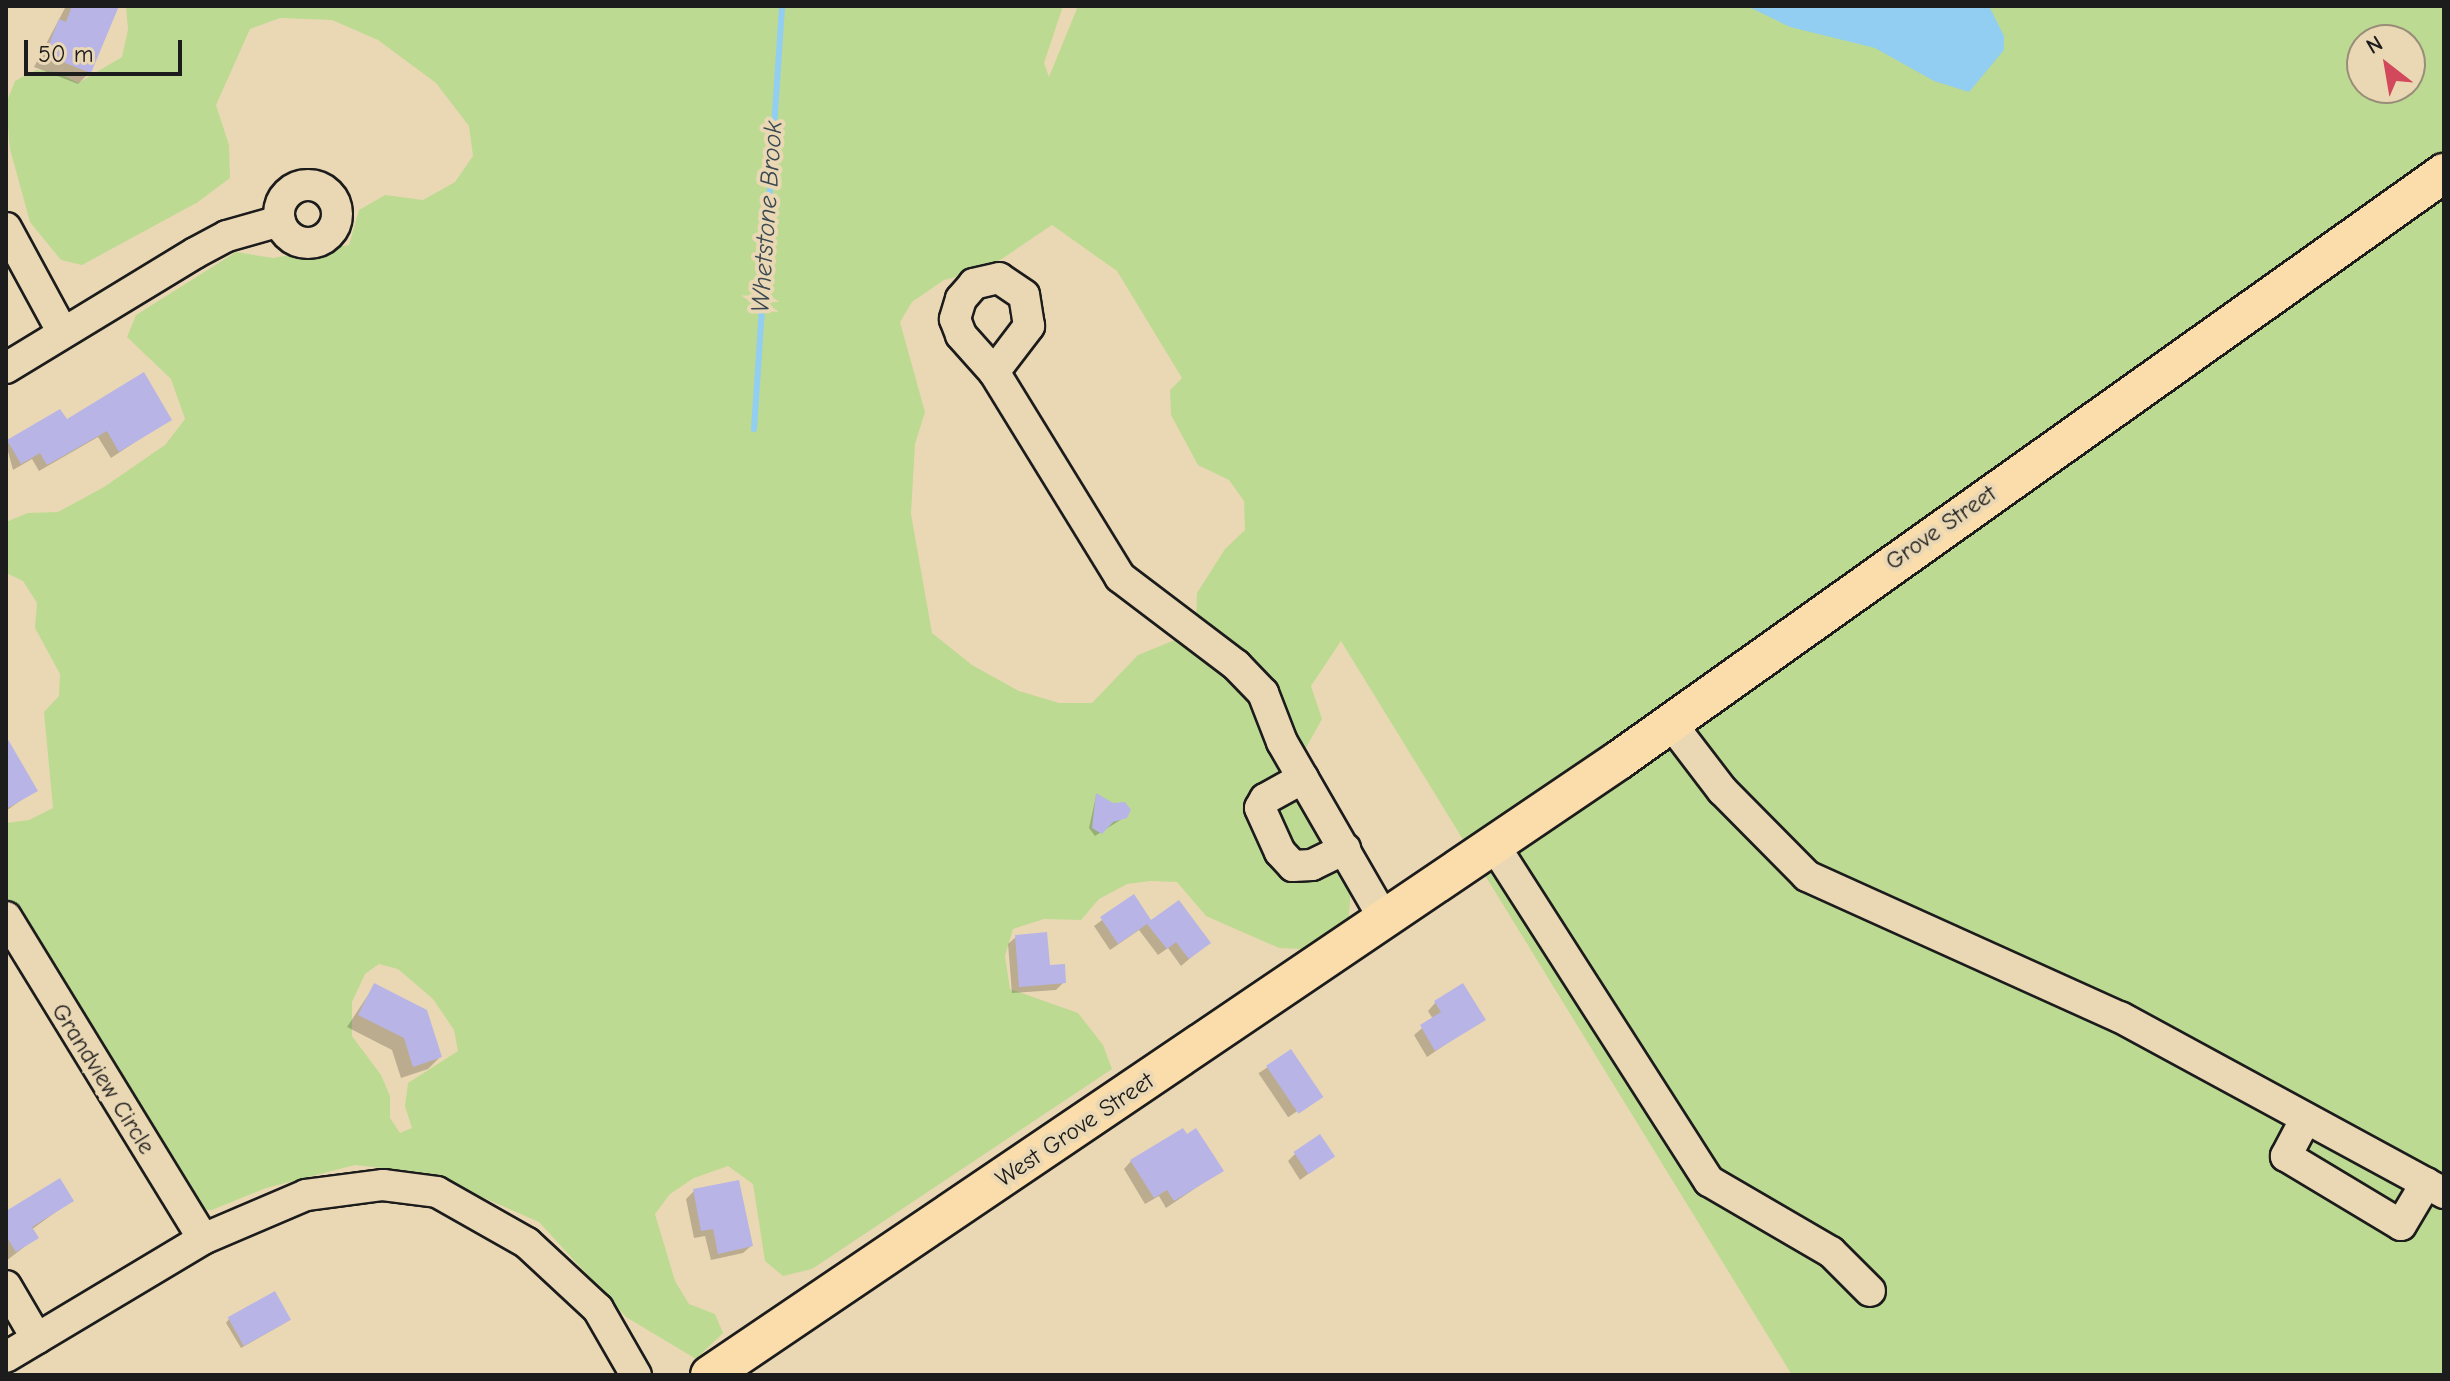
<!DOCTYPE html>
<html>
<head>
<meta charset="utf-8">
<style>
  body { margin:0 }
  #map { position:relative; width:2450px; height:1381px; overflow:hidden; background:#ead8b5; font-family:"Comic Neue",sans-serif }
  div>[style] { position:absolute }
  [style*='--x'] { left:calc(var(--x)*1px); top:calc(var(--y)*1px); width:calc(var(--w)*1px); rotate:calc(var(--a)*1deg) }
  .green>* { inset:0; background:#bdda92 }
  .water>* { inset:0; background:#92cdf2 }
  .shadow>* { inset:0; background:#0003; transform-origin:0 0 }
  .stream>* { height:6px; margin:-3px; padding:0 3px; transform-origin:3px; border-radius:3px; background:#92cdf2 }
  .building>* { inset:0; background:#b8b5e6; transform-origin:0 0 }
  .roads { filter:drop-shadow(2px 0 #1c1c1c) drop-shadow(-2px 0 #1c1c1c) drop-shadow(0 2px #1c1c1c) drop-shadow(0 -2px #1c1c1c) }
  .minor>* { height:30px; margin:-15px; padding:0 15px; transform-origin:15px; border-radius:15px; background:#ead8b5 }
  .minor>.ring { margin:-15px; padding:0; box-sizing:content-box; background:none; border:30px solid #ead8b5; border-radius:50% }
  .major>* { height:38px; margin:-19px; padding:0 19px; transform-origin:19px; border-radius:19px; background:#fbddab }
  span { translate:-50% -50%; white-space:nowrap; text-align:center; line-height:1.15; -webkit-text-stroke:8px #ead8b5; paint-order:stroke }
  .street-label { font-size:24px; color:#1c1c1c }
  .water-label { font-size:26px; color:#3a4852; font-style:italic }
  .frame { position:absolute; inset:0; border:8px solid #1c1c1c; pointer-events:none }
  .north { position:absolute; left:2346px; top:24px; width:80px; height:80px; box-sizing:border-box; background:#ead8b5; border:2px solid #988d78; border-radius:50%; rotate:329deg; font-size:22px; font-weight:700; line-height:32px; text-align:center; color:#1c1c1c }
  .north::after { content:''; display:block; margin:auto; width:28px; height:36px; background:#d1495b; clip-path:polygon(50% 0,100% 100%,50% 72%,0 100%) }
  .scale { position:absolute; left:24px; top:40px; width:158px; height:36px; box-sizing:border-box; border:4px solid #1c1c1c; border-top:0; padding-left:10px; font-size:24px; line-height:28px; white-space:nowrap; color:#1c1c1c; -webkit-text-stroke:6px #ead8b5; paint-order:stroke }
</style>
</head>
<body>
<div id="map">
  <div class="green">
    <div style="clip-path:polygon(evenodd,126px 6px,1063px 6px,1044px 63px,1049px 77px,1078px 6px,2444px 6px,2444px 1375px,1792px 1375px,1341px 641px,1311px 686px,1322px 719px,1285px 786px,1302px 796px,1353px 858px,1348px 929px,1303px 949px,1279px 948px,1206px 916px,1177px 882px,1151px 881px,1127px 884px,1099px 899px,1081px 920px,1044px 919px,1013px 929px,1005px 956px,1010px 989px,1078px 1013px,1103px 1045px,1112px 1069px,812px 1269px,783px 1276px,765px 1261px,753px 1184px,728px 1166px,694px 1178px,670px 1194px,655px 1214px,675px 1281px,689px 1304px,715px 1314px,723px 1333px,696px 1359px,626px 1317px,539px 1222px,427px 1173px,355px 1165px,266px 1188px,212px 1210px,193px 1209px,6px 896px,6px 823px,29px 820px,53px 808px,44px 712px,59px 696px,60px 674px,35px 628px,37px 603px,23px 581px,6px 573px,6px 522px,28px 513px,58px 512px,104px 487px,165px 445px,185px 419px,171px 379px,127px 337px,136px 315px,236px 252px,273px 258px,349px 245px,359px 210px,385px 195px,423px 200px,455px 182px,473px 156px,469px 126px,436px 83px,378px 40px,332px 20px,280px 18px,250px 29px,216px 105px,229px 145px,230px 178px,198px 202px,82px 265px,61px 260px,30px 222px,10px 149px,6px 104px,15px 81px,36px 70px,57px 72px,78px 83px,122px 57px,128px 30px,126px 6px,2362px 40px,2410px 40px,2410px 88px,2362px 88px,2362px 40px,126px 6px,1052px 225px,1117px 271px,1182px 378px,1170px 390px,1171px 415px,1198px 465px,1229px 480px,1244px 501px,1245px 530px,1225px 549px,1197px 593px,1196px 625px,1175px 640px,1138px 655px,1092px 703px,1059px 703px,1019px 691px,972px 665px,932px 633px,911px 514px,915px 444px,925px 412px,900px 322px,912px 302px,944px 280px,987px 269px,1052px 225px,126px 6px,379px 964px,398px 969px,433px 999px,454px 1030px,458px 1051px,408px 1083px,405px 1106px,412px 1128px,400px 1133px,390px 1118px,390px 1096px,381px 1075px,352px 1036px,352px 1002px,365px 974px,379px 964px)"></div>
  </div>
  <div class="water">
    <div style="clip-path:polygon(1747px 6px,1989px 6px,2004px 36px,2004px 50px,1969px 92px,1934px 81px,1875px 48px,1790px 27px)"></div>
  </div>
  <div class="shadow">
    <div style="clip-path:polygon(66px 6px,107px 6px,90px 72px,78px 84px,34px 67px)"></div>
    <div style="clip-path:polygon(60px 411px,66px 422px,170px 419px,111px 458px,98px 437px,39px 471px,32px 459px,13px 470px,6px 444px)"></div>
    <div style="clip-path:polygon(6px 745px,35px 790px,6px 811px)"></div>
    <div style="clip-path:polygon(1096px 796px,1125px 817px,1095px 836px,1089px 828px)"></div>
    <div style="clip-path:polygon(1133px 897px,1151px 923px,1208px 943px,1181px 966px,1168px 948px,1158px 955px,1139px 930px,1110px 950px,1094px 926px)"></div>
    <div style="clip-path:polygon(1016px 937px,1064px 982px,1056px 990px,1012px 993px,1008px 944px)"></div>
    <div style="clip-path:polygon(374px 986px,440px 1057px,428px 1069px,401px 1078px,392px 1050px,347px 1027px)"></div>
    <div style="clip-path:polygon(1435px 1003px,1483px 1019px,1427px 1057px,1414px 1035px,1433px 1019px,1428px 1011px)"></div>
    <div style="left:1290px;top:1052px;width:53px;height:38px;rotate:56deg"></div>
    <div style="clip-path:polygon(1295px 1154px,1332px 1156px,1300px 1180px,1288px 1161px)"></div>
    <div style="clip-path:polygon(1131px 1161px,1221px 1171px,1166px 1208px,1159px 1196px,1145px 1204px,1124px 1169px)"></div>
    <div style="clip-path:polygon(694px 1191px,751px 1246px,743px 1253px,711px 1260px,705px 1236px,694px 1238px,686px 1199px)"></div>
    <div style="clip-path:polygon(71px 1201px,31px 1230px,36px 1238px,6px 1261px,6px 1213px)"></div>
    <div style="clip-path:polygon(229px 1319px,285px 1323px,241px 1348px,226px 1323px)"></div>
  </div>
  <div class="stream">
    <div style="--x:754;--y:429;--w:424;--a:-86.2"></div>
  </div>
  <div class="building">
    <div style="clip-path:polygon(72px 6px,119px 6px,91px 73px,45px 55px,59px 19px,66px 22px)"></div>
    <div style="clip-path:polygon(144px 372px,172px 420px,119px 452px,107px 431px,47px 465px,40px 453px,21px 464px,7px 440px,60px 409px,67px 419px)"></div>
    <div style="clip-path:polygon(6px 736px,38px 791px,6px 809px)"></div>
    <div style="clip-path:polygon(1096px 793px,1113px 803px,1125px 802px,1131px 810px,1127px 818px,1113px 822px,1102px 834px,1092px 828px)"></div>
    <div style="clip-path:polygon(1134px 894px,1151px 920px,1179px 900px,1211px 943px,1189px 959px,1176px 942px,1167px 949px,1147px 924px,1118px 944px,1100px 917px)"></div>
    <div style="clip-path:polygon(1047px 932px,1050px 965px,1065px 964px,1066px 983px,1019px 987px,1015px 935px)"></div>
    <div style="clip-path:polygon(374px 983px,427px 1010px,442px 1057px,413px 1067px,404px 1038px,358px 1015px)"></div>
    <div style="clip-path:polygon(1463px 983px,1486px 1020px,1435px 1051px,1420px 1025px,1441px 1012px,1434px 1001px)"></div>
    <div style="left:1291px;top:1049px;width:58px;height:30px;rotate:56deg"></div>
    <div style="clip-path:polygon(1183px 1128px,1187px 1134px,1196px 1128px,1224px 1171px,1174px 1201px,1167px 1190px,1154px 1198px,1130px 1160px)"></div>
    <div style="left:1320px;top:1134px;width:27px;height:32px;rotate:56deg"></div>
    <div style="clip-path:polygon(60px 1178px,74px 1201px,32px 1227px,39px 1238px,16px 1252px,6px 1236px,6px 1211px)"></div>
    <div style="clip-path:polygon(739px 1180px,753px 1246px,718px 1254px,713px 1229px,701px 1231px,693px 1189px)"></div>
    <div style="left:275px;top:1291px;width:33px;height:54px;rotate:61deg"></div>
  </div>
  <div class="roads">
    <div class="minor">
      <div class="ring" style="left:279px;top:185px;width:28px;height:28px"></div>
      <div style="--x:6;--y:228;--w:119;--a:61.5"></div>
      <div style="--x:6;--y:368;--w:221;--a:-31.3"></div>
      <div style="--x:195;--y:253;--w:36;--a:-28"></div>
      <div style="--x:227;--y:236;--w:55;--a:-15.8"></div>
      <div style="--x:994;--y:372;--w:58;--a:-52.7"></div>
      <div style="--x:1029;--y:326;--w:31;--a:-99"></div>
      <div style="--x:1024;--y:295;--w:30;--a:-146"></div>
      <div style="--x:999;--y:278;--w:26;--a:167"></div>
      <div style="--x:974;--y:284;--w:20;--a:131"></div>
      <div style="--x:961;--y:299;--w:21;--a:107"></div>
      <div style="--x:955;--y:319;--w:17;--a:69"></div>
      <div style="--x:961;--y:335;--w:50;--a:48.3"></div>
      <div style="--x:994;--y:372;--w:241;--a:58.4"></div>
      <div style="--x:1120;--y:577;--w:146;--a:37.2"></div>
      <div style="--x:1236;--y:665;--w:39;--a:46"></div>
      <div style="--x:1263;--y:693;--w:53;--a:68.8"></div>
      <div style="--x:1282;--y:742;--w:204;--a:60"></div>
      <div style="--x:1670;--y:722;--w:86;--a:52.6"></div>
      <div style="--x:1722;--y:790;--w:121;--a:45.3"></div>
      <div style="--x:1807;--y:876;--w:343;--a:24.3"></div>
      <div style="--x:2120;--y:1017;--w:369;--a:28.5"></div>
      <div style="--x:1303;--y:778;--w:43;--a:151.1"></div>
      <div style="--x:1265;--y:799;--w:10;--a:119"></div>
      <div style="--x:1260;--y:808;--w:48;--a:65.6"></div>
      <div style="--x:1280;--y:852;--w:19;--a:47"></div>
      <div style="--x:1293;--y:866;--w:19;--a:-3"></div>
      <div style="--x:1312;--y:865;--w:37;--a:-26"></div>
      <div style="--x:1494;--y:845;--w:399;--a:57.4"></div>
      <div style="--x:1709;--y:1181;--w:141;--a:30.2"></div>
      <div style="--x:1831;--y:1252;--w:55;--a:45"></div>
      <div style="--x:6;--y:917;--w:377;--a:58.5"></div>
      <div style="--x:2305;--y:1120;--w:41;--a:117.8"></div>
      <div style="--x:2286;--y:1156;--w:134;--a:31"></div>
      <div style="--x:2401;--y:1225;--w:49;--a:-59.2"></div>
      <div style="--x:6;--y:1286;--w:61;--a:59.7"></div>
      <div style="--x:6;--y:1357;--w:230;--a:-30.9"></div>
      <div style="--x:203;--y:1239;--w:112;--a:-23.1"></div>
      <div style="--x:306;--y:1195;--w:78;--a:-7.4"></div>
      <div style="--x:383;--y:1185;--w:54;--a:7.4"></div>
      <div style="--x:437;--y:1192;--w:103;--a:29.5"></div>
      <div style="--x:527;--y:1243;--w:97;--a:42.9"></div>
      <div style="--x:598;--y:1309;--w:76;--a:60.1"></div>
    </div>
    <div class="major">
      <div style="--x:710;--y:1375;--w:1097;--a:-34.08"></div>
      <div style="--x:1619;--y:760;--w:1013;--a:-35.43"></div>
    </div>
  </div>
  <div class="street-label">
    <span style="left:1941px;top:528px;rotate:-35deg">Grove Street</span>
    <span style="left:103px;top:1079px;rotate:58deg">Grandview Circle</span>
    <span style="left:1075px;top:1130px;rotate:-34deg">West Grove Street</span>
  </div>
  <div class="water-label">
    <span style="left:768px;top:217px;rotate:-86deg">Whetstone Brook</span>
  </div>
  <div class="frame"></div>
  <div class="north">N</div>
  <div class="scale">50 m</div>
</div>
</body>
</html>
